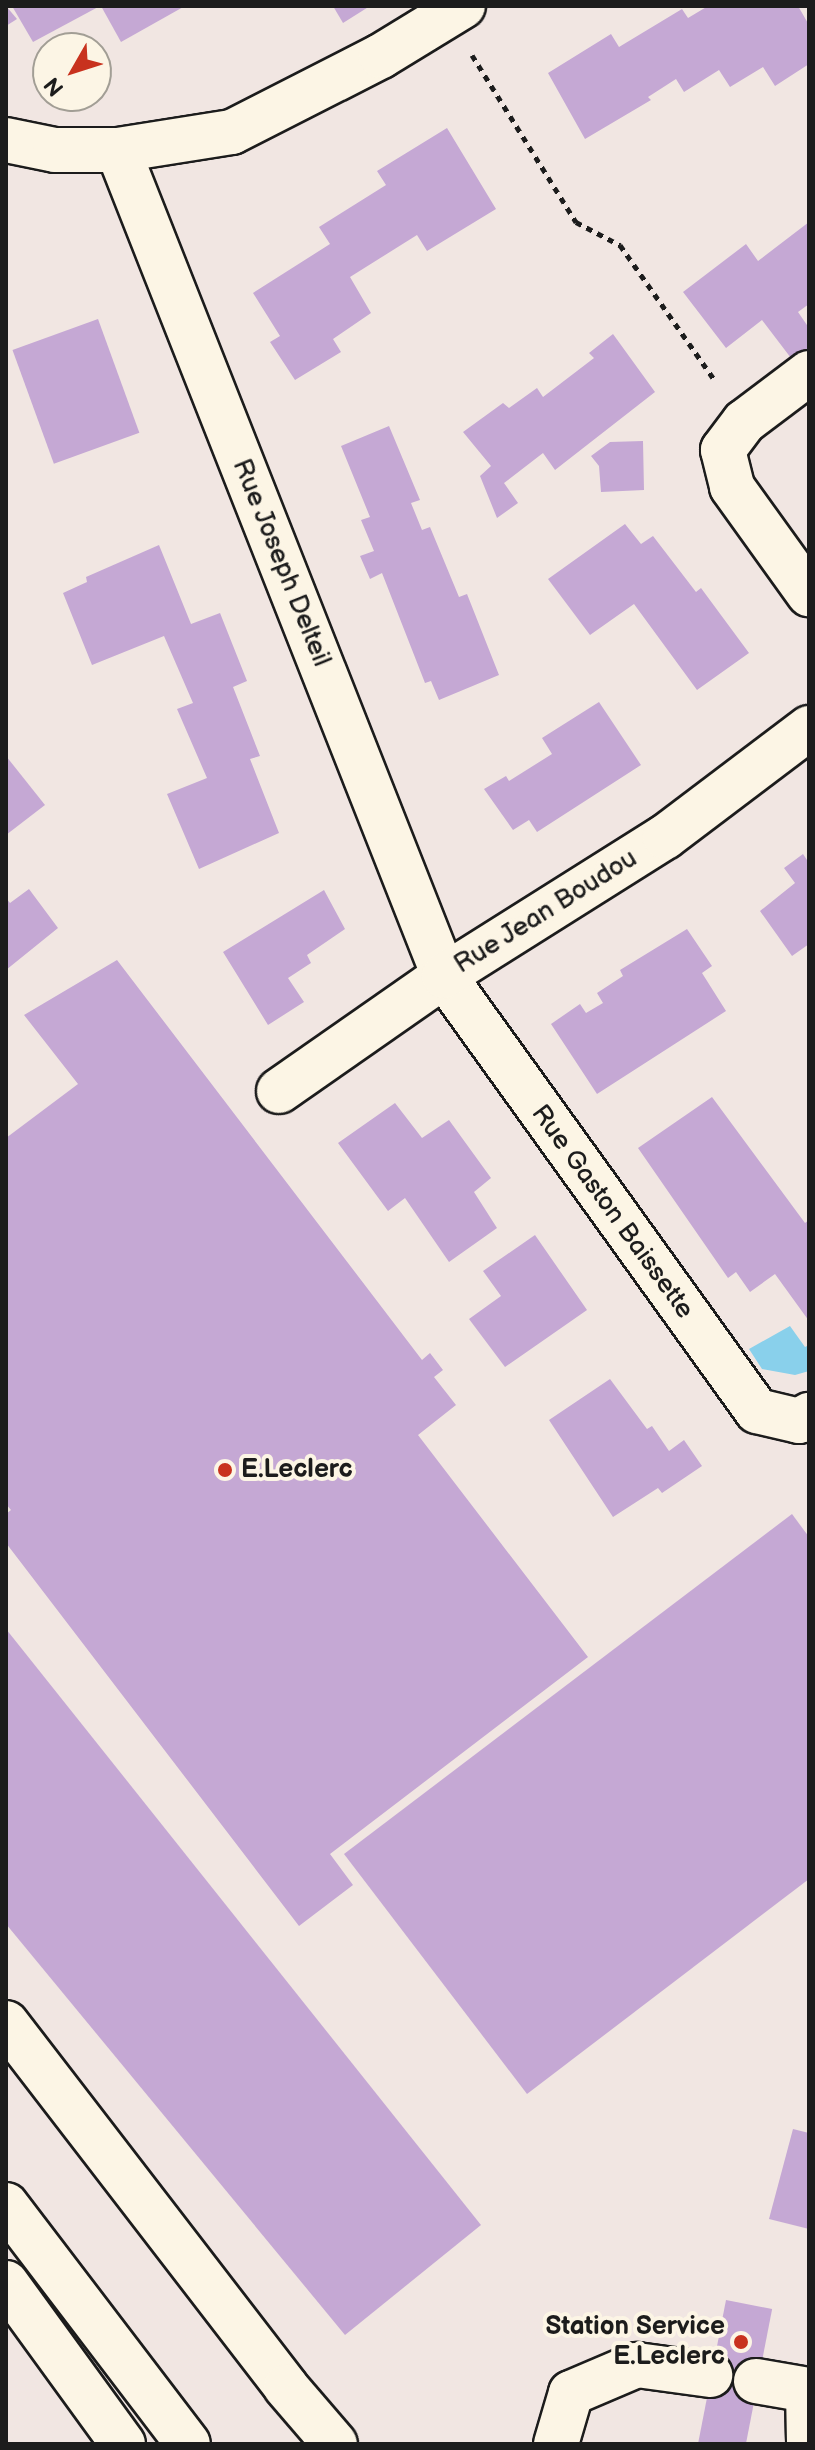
<!DOCTYPE html>
<html>
<head>
<meta charset="utf-8">
<style>
  body { margin:0 }
  #map { position:relative; width:815px; height:2450px; overflow:hidden; background:#f1e6e2; font-family:"Balsamiq Sans",sans-serif }
  div>[style] { position:absolute }
  [style*='--x'] { left:calc(var(--x)*1px); top:calc(var(--y)*1px); width:calc(var(--w)*1px); rotate:calc(var(--a)*1deg) }
  .water>* { inset:0; background:#89d0eb }
  .building>* { inset:0; background:#c5a8d4; transform-origin:0 0 }
  .path>* { height:5px; margin-top:-2.5px; transform-origin:0; background:repeating-linear-gradient(90deg,#1c1c1c 0 6px,transparent 0 12px) }
  .roads { filter:drop-shadow(2px 0 #1c1c1c) drop-shadow(-2px 0 #1c1c1c) drop-shadow(0 2px #1c1c1c) drop-shadow(0 -2px #1c1c1c) }
  .minor>* { height:44px; margin:-22px; padding:0 22px; transform-origin:22px; border-radius:22px; background:#fcf5e5 }
  .dots>* { width:22px; height:22px; translate:-50% -50%; box-sizing:border-box; border:4px solid #fcf5e5; border-radius:50% }
  span { translate:-50% -50%; white-space:nowrap; text-align:center; line-height:1.15; -webkit-text-stroke:8px #fcf5e5; paint-order:stroke }
  .street-label { font-size:26px; color:#1c1c1c }
  .poi-label { font-size:26px; color:#1c1c1c; font-weight:700 }
  .left { translate:0 -50%; text-align:left }
  .right { translate:-100% -50%; text-align:right }
  .frame { position:absolute; inset:0; border:8px solid #1c1c1c; pointer-events:none }
  .north { position:absolute; left:32px; top:32px; width:80px; height:80px; box-sizing:border-box; background:#fcf5e5; border:2px solid #a29e95; border-radius:50%; rotate:231deg; font-size:22px; font-weight:700; line-height:32px; text-align:center; color:#1c1c1c }
  .north::after { content:''; display:block; margin:auto; width:28px; height:36px; background:#c8321e; clip-path:polygon(50% 0,100% 100%,50% 72%,0 100%) }
</style>
</head>
<body>
<div id="map">
  <div class="water">
    <div style="clip-path:polygon(790px 1326px,805px 1347px,809px 1345px,809px 1371px,795px 1375px,762px 1369px,749px 1349px)"></div>
  </div>
  <div class="building">
    <div style="clip-path:polygon(6px 6px,17px 19px,6px 26px)"></div>
    <div style="clip-path:polygon(12px 6px,100px 6px,33px 42px)"></div>
    <div style="clip-path:polygon(101px 6px,185px 6px,121px 42px)"></div>
    <div style="clip-path:polygon(333px 6px,370px 6px,343px 23px)"></div>
    <div style="clip-path:polygon(708px 6px,798px 6px,809px 25px,809px 64px,775px 86px,763px 67px,730px 87px,719px 70px,684px 92px,676px 79px,648px 97px,651px 100px,585px 139px,548px 73px,611px 34px,619px 47px,682px 9px,688px 18px)"></div>
    <div style="clip-path:polygon(447px 128px,496px 209px,427px 251px,417px 235px,350px 277px,371px 313px,333px 339px,341px 352px,295px 380px,270px 342px,280px 336px,253px 293px,330px 244px,319px 227px,386px 185px,377px 171px)"></div>
    <div style="clip-path:polygon(809px 222px,809px 304px,798px 312px,809px 328px,809px 351px,794px 362px,762px 320px,726px 348px,683px 292px,746px 244px,758px 261px)"></div>
    <div style="left:98px;top:319px;width:121px;height:91px;rotate:70deg"></div>
    <div style="clip-path:polygon(613px 334px,655px 392px,555px 470px,543px 453px,504px 483px,518px 503px,497px 518px,480px 476px,491px 466px,463px 432px,503px 403px,509px 408px,537px 388px,543px 397px,594px 358px,589px 353px)"></div>
    <div style="clip-path:polygon(389px 426px,420px 500px,411px 503px,422px 530px,430px 527px,459px 597px,467px 594px,499px 675px,439px 700px,431px 681px,425px 683px,382px 573px,370px 579px,360px 556px,374px 551px,361px 520px,370px 517px,341px 446px)"></div>
    <div style="clip-path:polygon(643px 441px,644px 490px,601px 492px,599px 466px,591px 456px,610px 442px)"></div>
    <div style="clip-path:polygon(625px 524px,641px 544px,653px 536px,696px 592px,701px 588px,749px 653px,697px 690px,634px 604px,590px 635px,548px 579px)"></div>
    <div style="clip-path:polygon(159px 545px,191px 624px,220px 613px,247px 681px,233px 687px,260px 756px,250px 759px,279px 833px,199px 869px,167px 794px,207px 778px,177px 709px,193px 703px,164px 636px,92px 665px,63px 593px,87px 582px,86px 577px)"></div>
    <div style="clip-path:polygon(599px 702px,641px 765px,537px 832px,529px 820px,513px 830px,484px 789px,506px 776px,509px 781px,552px 754px,542px 738px)"></div>
    <div style="clip-path:polygon(6px 756px,45px 805px,6px 835px)"></div>
    <div style="clip-path:polygon(803px 854px,809px 863px,809px 944px,792px 956px,760px 911px,795px 883px,784px 868px)"></div>
    <div style="clip-path:polygon(29px 889px,58px 928px,6px 970px,6px 898px,10px 903px)"></div>
    <div style="clip-path:polygon(324px 890px,345px 929px,307px 955px,311px 963px,288px 978px,304px 1002px,268px 1025px,223px 952px)"></div>
    <div style="clip-path:polygon(687px 929px,712px 966px,702px 973px,726px 1011px,597px 1094px,551px 1024px,580px 1004px,586px 1013px,603px 1003px,597px 993px,623px 976px,620px 970px)"></div>
    <div style="clip-path:polygon(117px 960px,422px 1360px,430px 1353px,443px 1370px,434px 1377px,456px 1405px,418px 1435px,588px 1657px,330px 1854px,353px 1885px,299px 1926px,6px 1543px,6px 1514px,11px 1510px,6px 1504px,6px 1138px,78px 1084px,24px 1015px)"></div>
    <div style="clip-path:polygon(712px 1097px,805px 1223px,809px 1220px,809px 1321px,775px 1274px,750px 1292px,736px 1272px,728px 1278px,638px 1148px)"></div>
    <div style="clip-path:polygon(395px 1103px,422px 1138px,449px 1120px,491px 1178px,474px 1192px,497px 1228px,449px 1262px,405px 1198px,388px 1211px,338px 1143px)"></div>
    <div style="clip-path:polygon(535px 1235px,587px 1310px,505px 1367px,469px 1319px,501px 1296px,483px 1271px)"></div>
    <div style="clip-path:polygon(610px 1379px,647px 1429px,652px 1426px,669px 1451px,684px 1440px,702px 1466px,662px 1493px,658px 1488px,613px 1517px,549px 1420px)"></div>
    <div style="clip-path:polygon(792px 1514px,809px 1537px,809px 1879px,527px 2094px,344px 1854px)"></div>
    <div style="clip-path:polygon(6px 1629px,481px 2225px,345px 2335px,6px 1924px)"></div>
    <div style="clip-path:polygon(793px 2129px,809px 2133px,809px 2229px,769px 2219px)"></div>
    <div style="left:726px;top:2300px;width:47px;height:147px;rotate:11deg"></div>
  </div>
  <div class="path">
    <div style="--x:472;--y:55;--w:197;--a:58.1"></div>
    <div style="--x:576;--y:222;--w:50;--a:27.6"></div>
    <div style="--x:620;--y:245;--w:167;--a:55"></div>
  </div>
  <div class="roads">
    <div class="minor">
      <div style="--x:6;--y:140;--w:50;--a:11.5"></div>
      <div style="--x:55;--y:150;--w:63;--a:0"></div>
      <div style="--x:118;--y:150;--w:115;--a:-9"></div>
      <div style="--x:232;--y:132;--w:167;--a:-27"></div>
      <div style="--x:381;--y:56;--w:96;--a:-31.4"></div>
      <div style="--x:118;--y:150;--w:888;--a:68.46"></div>
      <div style="--x:444;--y:976;--w:536;--a:54.26"></div>
      <div style="--x:757;--y:1411;--w:43;--a:13.4"></div>
      <div style="--x:799;--y:1421;--w:12;--a:-31"></div>
      <div style="--x:809;--y:373;--w:81;--a:143"></div>
      <div style="--x:744;--y:422;--w:35;--a:127"></div>
      <div style="--x:723;--y:450;--w:38;--a:76"></div>
      <div style="--x:732;--y:487;--w:132;--a:54.3"></div>
      <div style="--x:279;--y:1091;--w:201;--a:-34.9"></div>
      <div style="--x:444;--y:976;--w:261;--a:-32.2"></div>
      <div style="--x:665;--y:837;--w:181;--a:-37.1"></div>
      <div style="--x:6;--y:2023;--w:459;--a:52.4"></div>
      <div style="--x:286;--y:2387;--w:75;--a:49.3"></div>
      <div style="--x:6;--y:2205;--w:300;--a:52.7"></div>
      <div style="--x:6;--y:2283;--w:199;--a:54"></div>
      <div style="--x:756;--y:2381;--w:53;--a:9.8"></div>
      <div style="--x:808;--y:2390;--w:54;--a:88.9"></div>
      <div style="--x:556;--y:2444;--w:53;--a:-73.6"></div>
      <div style="--x:571;--y:2393;--w:72;--a:-23"></div>
      <div style="--x:637;--y:2365;--w:74;--a:7.8"></div>
    </div>
  </div>
  <div class="dots">
    <div style="left:225px;top:1470px;background:#c8321e"></div>
    <div style="left:741px;top:2342px;background:#c8321e"></div>
  </div>
  <div class="street-label">
    <span style="left:281px;top:563px;rotate:68deg">Rue Joseph Delteil</span>
    <span style="left:546px;top:912px;rotate:-32deg">Rue Jean Boudou</span>
    <span style="left:612px;top:1212px;rotate:54deg">Rue Gaston Baissette</span>
  </div>
  <div class="poi-label">
    <span class="left" style="left:241px;top:1470px">E.Leclerc</span>
    <span class="right" style="left:725px;top:2342px">Station Service<br>E.Leclerc</span>
  </div>
  <div class="frame"></div>
  <div class="north">N</div>
</div>
</body>
</html>
